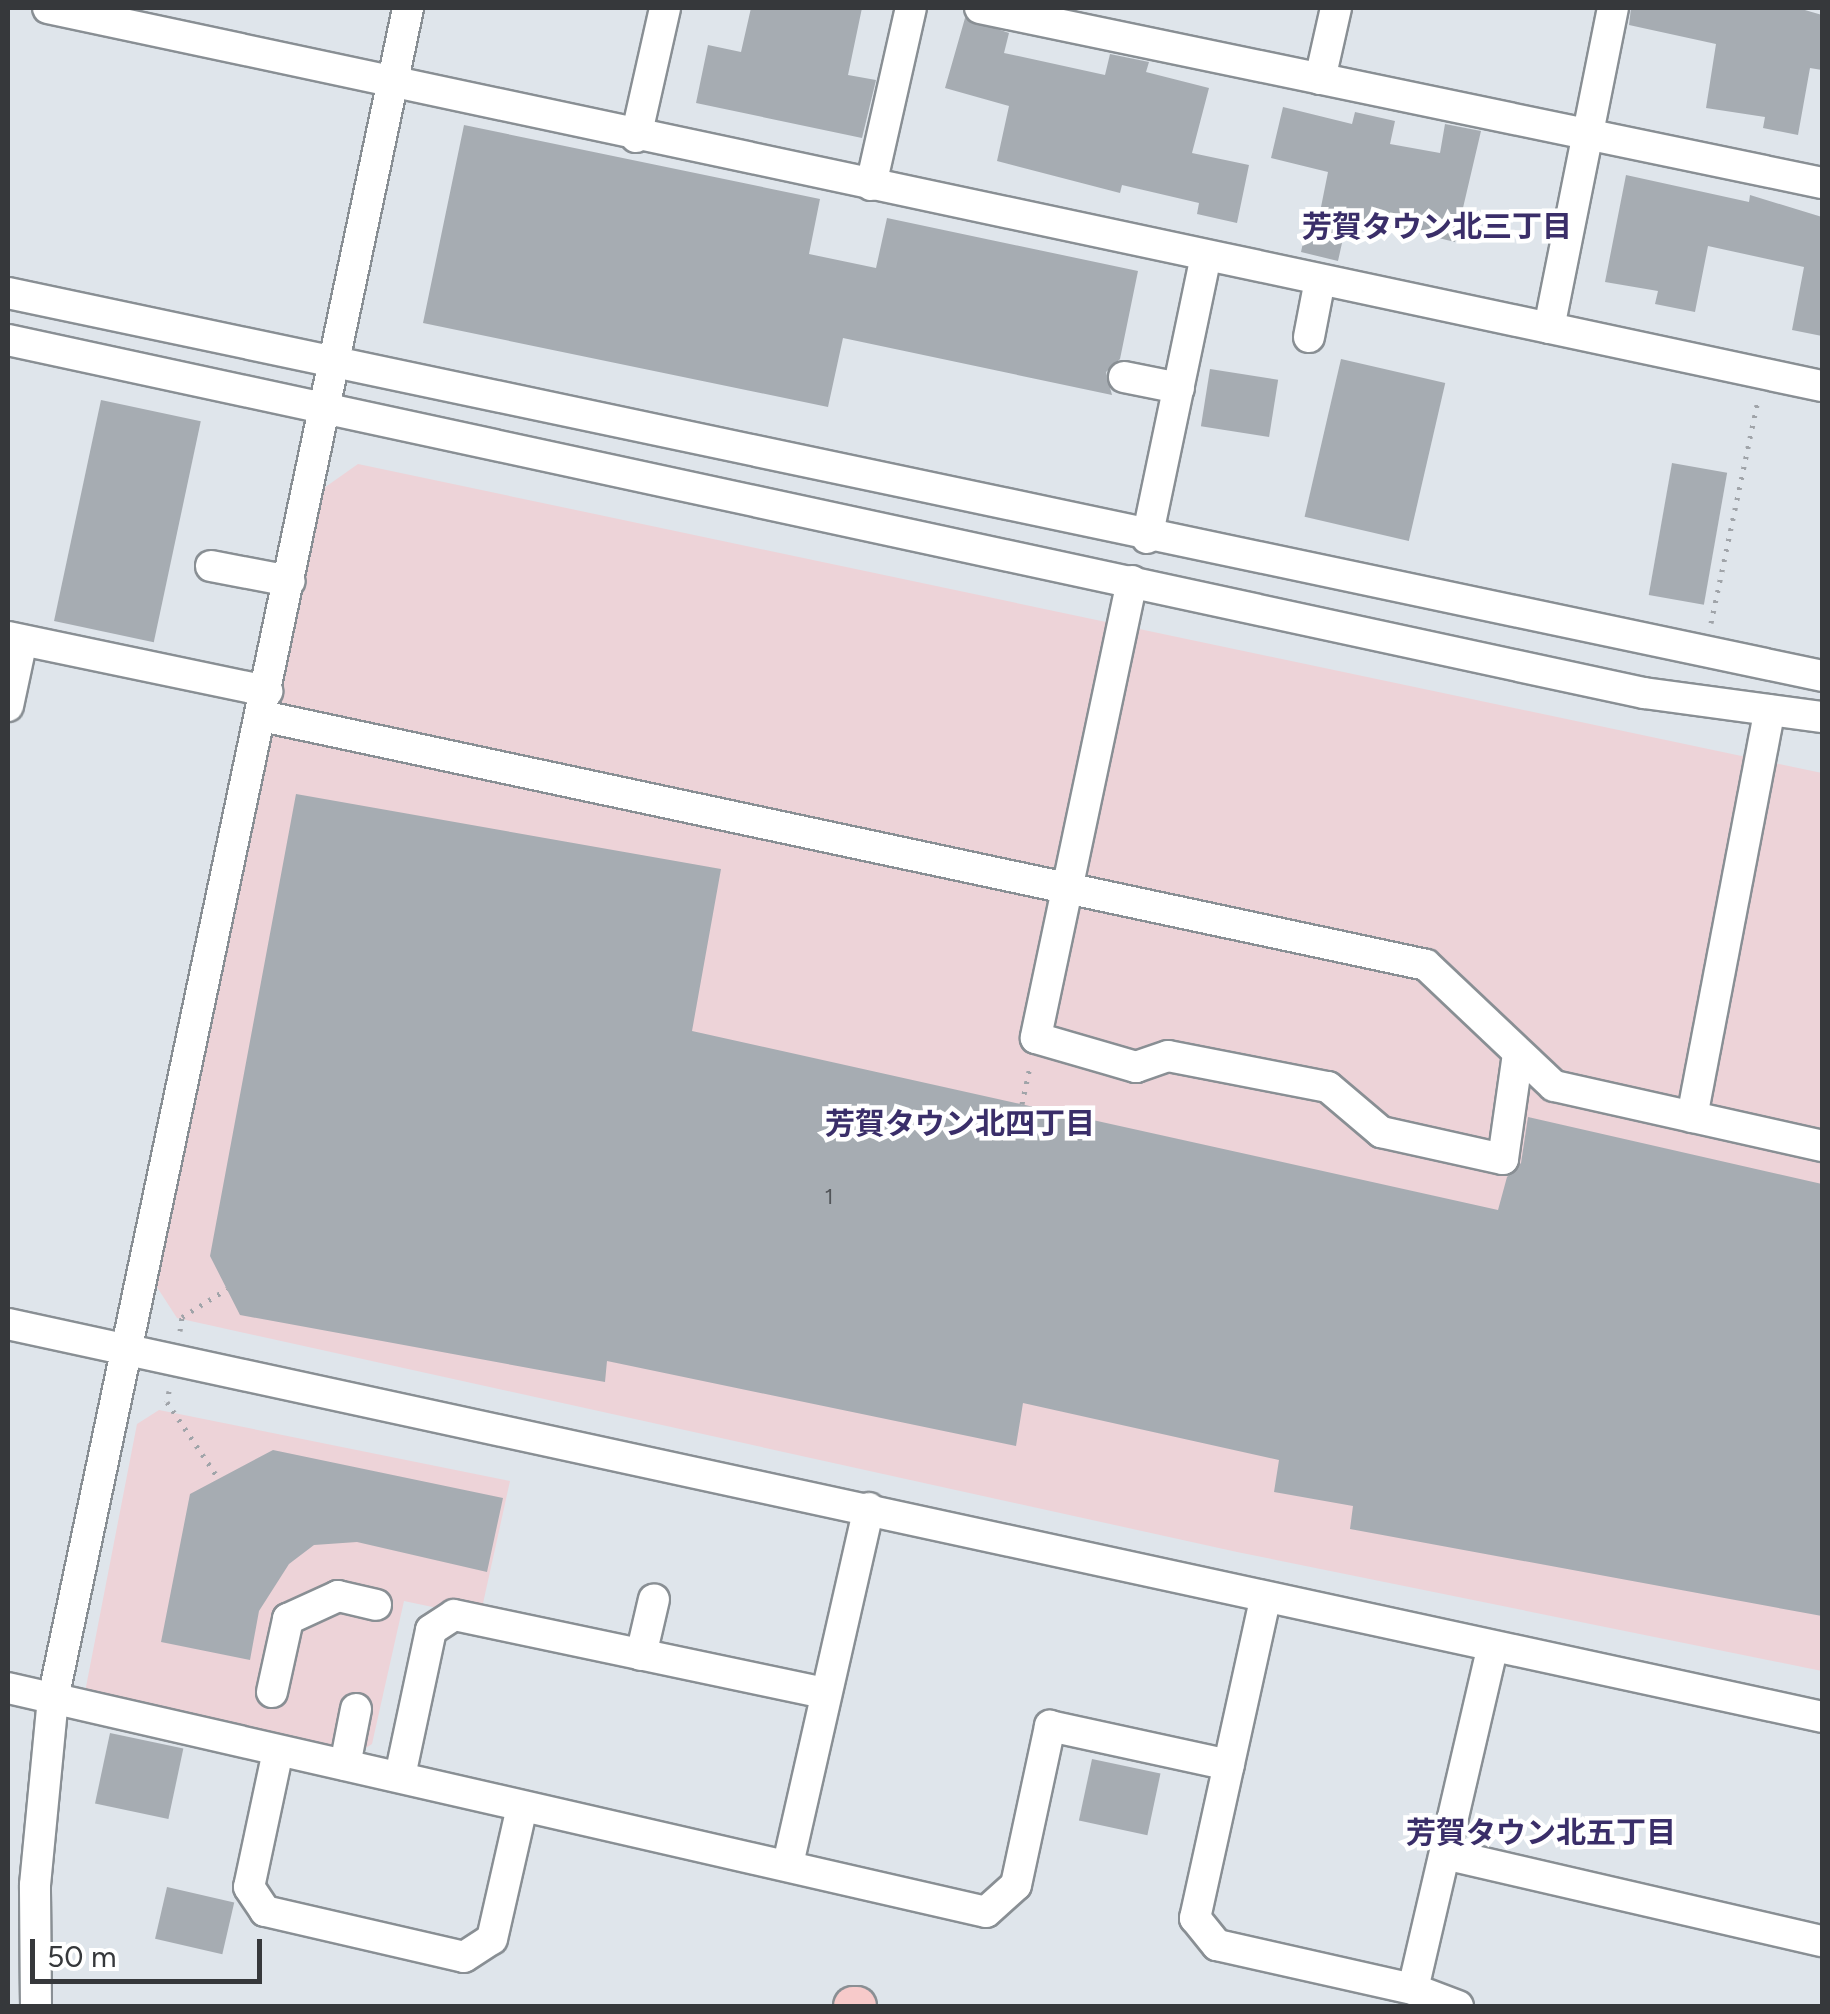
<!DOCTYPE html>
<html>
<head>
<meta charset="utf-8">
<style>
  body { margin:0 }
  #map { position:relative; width:1830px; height:2014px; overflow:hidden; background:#dfe5eb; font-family:Figtree,"Noto Sans JP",sans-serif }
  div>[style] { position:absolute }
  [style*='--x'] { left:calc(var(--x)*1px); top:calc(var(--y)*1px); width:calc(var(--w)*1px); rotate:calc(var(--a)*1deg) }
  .commercial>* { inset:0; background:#edd3d8 }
  .building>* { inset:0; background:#a6acb2; transform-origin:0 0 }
  .path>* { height:5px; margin-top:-2.5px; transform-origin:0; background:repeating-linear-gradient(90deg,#a0a4a9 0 2.5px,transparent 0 10.5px) }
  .roads { filter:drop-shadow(2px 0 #898f94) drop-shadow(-2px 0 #898f94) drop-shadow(0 2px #898f94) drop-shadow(0 -2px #898f94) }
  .minor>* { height:30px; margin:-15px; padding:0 15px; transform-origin:15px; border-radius:15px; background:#fff }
  .major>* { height:38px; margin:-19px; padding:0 19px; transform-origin:19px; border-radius:19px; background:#f7caca }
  span { translate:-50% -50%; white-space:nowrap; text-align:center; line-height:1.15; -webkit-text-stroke:9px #fff; paint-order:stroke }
  .number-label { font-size:22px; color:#525559 }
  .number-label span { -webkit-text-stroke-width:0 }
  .neighbourhood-label { font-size:30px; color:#3a2e69; font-weight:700 }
  .frame { position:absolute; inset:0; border:10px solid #36383b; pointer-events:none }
  .scale { position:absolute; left:30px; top:1939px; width:232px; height:45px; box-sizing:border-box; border:5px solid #36383b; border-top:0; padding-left:12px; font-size:30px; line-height:35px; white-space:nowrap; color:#36383b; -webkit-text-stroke:8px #fff; paint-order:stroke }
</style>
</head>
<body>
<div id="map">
  <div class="commercial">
    <div style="clip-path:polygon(358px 464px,1822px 773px,1822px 1671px,1237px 1552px,177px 1318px,153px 1281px,258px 784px,324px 488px)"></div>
    <div style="clip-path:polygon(159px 1410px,510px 1481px,480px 1617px,404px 1601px,372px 1744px,353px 1756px,85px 1692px,137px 1424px)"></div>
  </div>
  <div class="building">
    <div style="clip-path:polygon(751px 8px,862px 8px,848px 75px,876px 80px,862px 138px,696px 103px,708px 45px,741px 52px)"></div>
    <div style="clip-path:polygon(1631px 8px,1798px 8px,1822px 15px,1822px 70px,1810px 68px,1798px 135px,1763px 128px,1765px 117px,1706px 108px,1716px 44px,1629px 25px)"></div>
    <div style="clip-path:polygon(965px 18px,1009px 33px,1004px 53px,1105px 75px,1110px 54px,1149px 62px,1146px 72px,1209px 88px,1192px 153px,1249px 165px,1237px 223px,1197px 214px,1199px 203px,1122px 185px,1120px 193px,997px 161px,1009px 106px,945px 88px)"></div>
    <div style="clip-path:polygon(1283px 107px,1352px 124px,1355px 112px,1395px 121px,1390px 144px,1440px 153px,1445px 124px,1481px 131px,1455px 242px,1348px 216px,1338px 261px,1301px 252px,1309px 215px,1319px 217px,1328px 172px,1271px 158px)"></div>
    <div style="clip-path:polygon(464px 125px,820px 199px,809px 254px,876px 268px,887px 218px,1138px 271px,1120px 359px,1106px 372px,1112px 395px,843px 338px,828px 407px,423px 323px)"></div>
    <div style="clip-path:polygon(1626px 175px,1749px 202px,1750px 195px,1822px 217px,1822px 336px,1792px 330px,1804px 267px,1708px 246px,1695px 312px,1655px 304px,1658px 291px,1605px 282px)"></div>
    <div style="left:1341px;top:359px;width:107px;height:162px;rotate:13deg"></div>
    <div style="left:1210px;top:369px;width:69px;height:58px;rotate:9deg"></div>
    <div style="left:101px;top:400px;width:102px;height:226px;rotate:12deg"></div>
    <div style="left:1672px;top:463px;width:56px;height:134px;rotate:10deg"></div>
    <div style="clip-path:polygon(296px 794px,721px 869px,692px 1031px,1498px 1210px,1507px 1177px,1521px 1163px,1528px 1117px,1822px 1184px,1822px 1616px,1350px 1529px,1353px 1506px,1274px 1492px,1279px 1460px,1023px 1403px,1016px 1446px,607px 1361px,605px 1382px,240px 1315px,210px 1256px)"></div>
    <div style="clip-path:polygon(273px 1450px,503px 1498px,487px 1572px,357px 1542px,314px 1545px,289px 1564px,259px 1611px,250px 1660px,161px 1642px,190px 1494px)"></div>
    <div style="left:110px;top:1733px;width:75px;height:72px;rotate:12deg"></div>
    <div style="left:1092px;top:1759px;width:70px;height:63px;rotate:12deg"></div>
    <div style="left:167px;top:1887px;width:69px;height:53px;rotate:13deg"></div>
  </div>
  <div class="path">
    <div style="--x:1711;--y:623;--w:224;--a:-78.1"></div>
    <div style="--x:1022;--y:1104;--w:40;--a:-78"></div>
    <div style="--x:180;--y:1331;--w:14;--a:-82"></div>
    <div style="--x:182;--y:1317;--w:53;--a:-31.9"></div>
    <div style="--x:169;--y:1391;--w:11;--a:100"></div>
    <div style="--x:167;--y:1402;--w:93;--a:56"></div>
  </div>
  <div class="roads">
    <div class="minor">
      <div style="--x:48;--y:8;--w:1814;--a:12.03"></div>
      <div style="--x:980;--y:8;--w:860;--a:11.74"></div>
      <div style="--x:1320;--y:79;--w:73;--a:-77.3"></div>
      <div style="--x:636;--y:137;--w:132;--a:-77.3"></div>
      <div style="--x:871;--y:185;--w:181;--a:-77.3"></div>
      <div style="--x:8;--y:293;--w:1854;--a:11.92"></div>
      <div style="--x:1549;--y:328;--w:326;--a:-78.7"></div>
      <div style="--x:1309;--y:337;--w:58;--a:-79.1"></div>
      <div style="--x:8;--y:340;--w:1674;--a:12.18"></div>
      <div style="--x:1644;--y:693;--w:180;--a:7.7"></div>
      <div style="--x:1124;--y:377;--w:56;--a:11.3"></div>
      <div style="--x:1147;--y:538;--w:288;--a:-78.2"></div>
      <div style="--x:211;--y:566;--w:80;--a:10.8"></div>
      <div style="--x:1132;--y:581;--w:467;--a:101.9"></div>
      <div style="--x:1036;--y:1038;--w:104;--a:16.2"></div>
      <div style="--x:1136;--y:1067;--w:34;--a:-19"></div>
      <div style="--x:1168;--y:1056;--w:163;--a:11"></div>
      <div style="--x:1328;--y:1087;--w:70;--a:40.3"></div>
      <div style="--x:1381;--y:1132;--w:125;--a:12.5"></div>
      <div style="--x:1503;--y:1159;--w:107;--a:-81.9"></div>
      <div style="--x:8;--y:637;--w:265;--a:11.8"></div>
      <div style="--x:8;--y:706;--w:67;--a:-78"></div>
      <div style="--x:262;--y:716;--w:1190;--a:12.07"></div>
      <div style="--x:1426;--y:965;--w:176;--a:43.4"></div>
      <div style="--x:1554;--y:1086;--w:275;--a:12.6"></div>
      <div style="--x:1692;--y:1117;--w:414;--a:-79.2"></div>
      <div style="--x:8;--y:1324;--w:1856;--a:12.22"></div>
      <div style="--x:1265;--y:1600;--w:326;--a:102.4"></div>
      <div style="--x:1195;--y:1918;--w:35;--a:51"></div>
      <div style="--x:1217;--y:1945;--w:201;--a:12.7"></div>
      <div style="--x:1413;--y:1989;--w:48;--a:20.7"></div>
      <div style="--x:641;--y:1655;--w:57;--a:-76.9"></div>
      <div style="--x:8;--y:1688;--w:1003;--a:12.9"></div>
      <div style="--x:986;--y:1912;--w:40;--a:-42"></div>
      <div style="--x:1016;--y:1885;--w:163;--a:-77.9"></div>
      <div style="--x:1050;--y:1726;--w:183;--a:12.3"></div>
      <div style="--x:272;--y:1692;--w:75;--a:-77.6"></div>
      <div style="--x:288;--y:1619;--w:55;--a:-24.7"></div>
      <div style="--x:338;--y:1596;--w:39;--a:13"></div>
      <div style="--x:278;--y:1751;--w:139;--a:102"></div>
      <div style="--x:249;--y:1887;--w:29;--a:56"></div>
      <div style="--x:265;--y:1911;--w:204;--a:13"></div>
      <div style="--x:464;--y:1957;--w:33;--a:-33"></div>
      <div style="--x:492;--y:1939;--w:135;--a:-77.2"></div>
      <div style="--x:345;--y:1765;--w:57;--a:-78.9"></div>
      <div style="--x:400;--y:1776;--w:149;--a:-78"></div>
      <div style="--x:431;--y:1630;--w:27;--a:-33"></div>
      <div style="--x:454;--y:1615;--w:378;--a:11.9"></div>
      <div style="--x:1449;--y:1855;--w:383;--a:13"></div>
      <div style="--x:788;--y:1864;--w:365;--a:-77.2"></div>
      <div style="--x:1413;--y:1989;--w:348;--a:-76.9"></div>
      <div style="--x:36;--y:2006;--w:121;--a:-90.5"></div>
      <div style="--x:35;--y:1885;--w:187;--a:-84.5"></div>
      <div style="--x:53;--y:1699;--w:1728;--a:-78.14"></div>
    </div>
    <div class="major">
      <div style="--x:853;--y:2006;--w:4;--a:0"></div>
    </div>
  </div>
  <div class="number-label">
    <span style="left:829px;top:1197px">1</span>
  </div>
  <div class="neighbourhood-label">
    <span style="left:1437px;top:227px">芳賀タウン北三丁目</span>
    <span style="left:960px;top:1124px">芳賀タウン北四丁目</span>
    <span style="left:1541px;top:1833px">芳賀タウン北五丁目</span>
  </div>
  <div class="frame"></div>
  <div class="scale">50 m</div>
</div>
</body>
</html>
